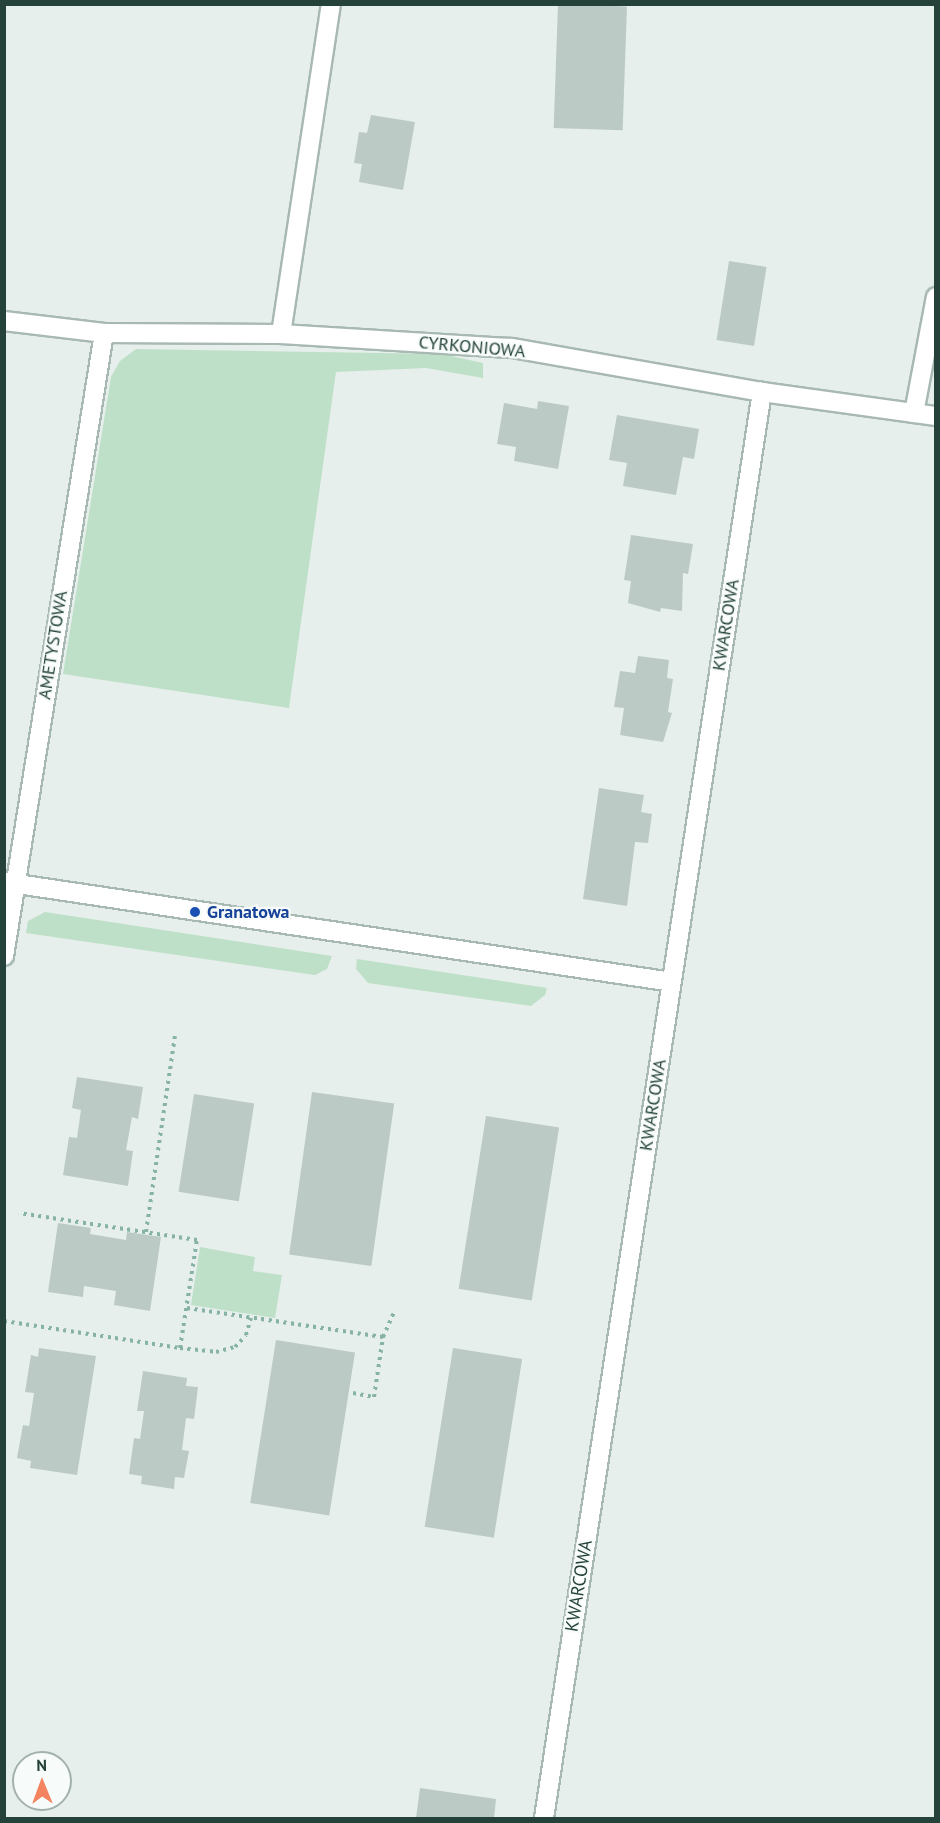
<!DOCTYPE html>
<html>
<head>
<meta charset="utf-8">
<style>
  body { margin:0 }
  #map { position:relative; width:940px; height:1823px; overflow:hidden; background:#e6efeb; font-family:"PT Sans",sans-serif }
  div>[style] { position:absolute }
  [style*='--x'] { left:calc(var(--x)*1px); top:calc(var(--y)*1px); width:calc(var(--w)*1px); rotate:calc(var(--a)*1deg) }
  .green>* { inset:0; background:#bfe0c8 }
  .building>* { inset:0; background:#bbcac4; transform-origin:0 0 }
  .path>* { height:4px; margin-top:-2px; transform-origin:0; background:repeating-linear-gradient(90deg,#86b3a5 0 3px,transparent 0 7.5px) }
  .roads { filter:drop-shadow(2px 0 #a8b8b2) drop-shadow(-2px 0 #a8b8b2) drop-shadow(0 2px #a8b8b2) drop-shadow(0 -2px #a8b8b2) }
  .lane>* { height:18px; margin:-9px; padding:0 9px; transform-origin:9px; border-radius:9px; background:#fff }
  .street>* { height:18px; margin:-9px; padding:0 9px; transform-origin:9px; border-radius:9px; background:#fff }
  .dots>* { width:16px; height:16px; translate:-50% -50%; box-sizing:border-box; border:3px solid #f7fbf9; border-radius:50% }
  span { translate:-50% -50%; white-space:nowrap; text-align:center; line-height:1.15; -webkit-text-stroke:4.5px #f7fbf9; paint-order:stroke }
  .street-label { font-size:18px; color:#24423a }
  .transit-label { font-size:18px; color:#164399; font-weight:700 }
  .left { translate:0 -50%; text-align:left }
  .frame { position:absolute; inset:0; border:6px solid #24423a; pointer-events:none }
  .north { position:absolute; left:12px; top:1751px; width:60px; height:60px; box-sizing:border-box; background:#f7fbf9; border:2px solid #a3b1ad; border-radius:50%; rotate:359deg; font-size:16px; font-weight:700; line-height:24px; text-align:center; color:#24423a }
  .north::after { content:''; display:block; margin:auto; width:21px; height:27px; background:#f4845f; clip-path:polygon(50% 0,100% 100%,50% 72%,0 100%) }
</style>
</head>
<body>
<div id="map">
  <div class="green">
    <div style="clip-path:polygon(136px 349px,442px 354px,483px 363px,483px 378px,426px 368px,336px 372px,289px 708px,63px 674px,111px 377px,120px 361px)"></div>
    <div style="clip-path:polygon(45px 912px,332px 956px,327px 969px,315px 975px,26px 933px,28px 921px)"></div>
    <div style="clip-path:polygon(357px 959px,547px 988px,545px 995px,531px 1006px,368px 983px,356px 969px)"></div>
    <div style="clip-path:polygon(200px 1247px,255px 1257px,253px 1271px,282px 1275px,275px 1318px,191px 1305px)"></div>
  </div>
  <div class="building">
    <div style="left:558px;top:4px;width:69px;height:124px;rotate:2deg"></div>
    <div style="clip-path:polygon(371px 115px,415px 122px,403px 190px,359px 182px,362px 164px,354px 163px,359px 132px,367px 133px)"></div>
    <div style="left:729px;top:261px;width:38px;height:80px;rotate:9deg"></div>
    <div style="clip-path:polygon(538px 401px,569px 406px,558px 469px,514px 461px,516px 447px,497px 444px,504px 403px,537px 409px)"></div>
    <div style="clip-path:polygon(617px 415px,699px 429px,694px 459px,683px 457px,676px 495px,623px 486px,627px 463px,609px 460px)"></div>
    <div style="clip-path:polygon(631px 535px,693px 544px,688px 574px,683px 573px,682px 611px,661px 608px,660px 612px,628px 603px,631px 581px,624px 580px)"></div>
    <div style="clip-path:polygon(638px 656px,669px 660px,667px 678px,673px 679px,668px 712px,672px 713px,663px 742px,620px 735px,624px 708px,614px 707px,620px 671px,635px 673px)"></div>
    <div style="clip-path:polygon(599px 788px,644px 795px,641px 812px,652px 814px,648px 843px,635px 842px,627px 906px,583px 899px)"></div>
    <div style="clip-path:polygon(77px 1077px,143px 1087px,138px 1119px,132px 1117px,126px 1150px,133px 1151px,128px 1186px,63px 1175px,69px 1137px,77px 1138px,81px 1110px,72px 1108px)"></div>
    <div style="left:312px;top:1092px;width:83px;height:164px;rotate:8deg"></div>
    <div style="left:194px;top:1094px;width:61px;height:99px;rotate:9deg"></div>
    <div style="left:486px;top:1116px;width:74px;height:175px;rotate:9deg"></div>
    <div style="clip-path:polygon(58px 1223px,91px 1228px,90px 1234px,126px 1240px,127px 1232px,161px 1237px,150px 1311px,114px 1305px,116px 1291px,84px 1286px,83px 1297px,48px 1292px)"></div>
    <div style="left:276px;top:1340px;width:80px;height:165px;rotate:9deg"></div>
    <div style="clip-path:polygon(39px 1348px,96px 1356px,77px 1475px,30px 1468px,31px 1461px,17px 1458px,23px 1425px,29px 1426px,34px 1393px,25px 1392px,31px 1355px,38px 1357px)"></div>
    <div style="left:453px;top:1348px;width:70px;height:181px;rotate:9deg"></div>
    <div style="clip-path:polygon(143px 1371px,187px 1378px,186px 1386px,198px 1387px,194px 1419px,186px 1418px,182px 1450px,189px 1451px,184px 1478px,175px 1477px,174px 1489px,141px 1484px,142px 1476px,129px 1474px,134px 1438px,140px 1439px,144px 1411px,137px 1411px)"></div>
    <div style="clip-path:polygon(420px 1788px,496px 1799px,494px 1818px,416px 1818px)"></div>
  </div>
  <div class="path">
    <div style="--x:146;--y:1232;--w:198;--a:-81.6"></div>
    <div style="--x:187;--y:1308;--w:198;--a:8.4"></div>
    <div style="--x:4;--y:1321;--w:178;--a:8.7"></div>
    <div style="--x:180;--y:1348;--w:109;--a:-81.1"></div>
    <div style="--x:197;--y:1240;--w:180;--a:-171.4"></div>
    <div style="--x:180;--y:1348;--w:36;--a:6"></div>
    <div style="--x:216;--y:1352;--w:20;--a:-15"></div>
    <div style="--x:235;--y:1347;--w:16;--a:-47"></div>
    <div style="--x:246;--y:1335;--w:18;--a:-74"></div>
    <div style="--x:353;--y:1393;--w:21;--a:11"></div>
    <div style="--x:374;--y:1397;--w:61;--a:-81.5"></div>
    <div style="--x:383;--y:1337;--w:27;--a:-66"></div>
  </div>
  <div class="roads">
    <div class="lane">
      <div style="--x:281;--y:334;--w:334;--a:-81.4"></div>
    </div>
    <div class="street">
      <div style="--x:4;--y:321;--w:101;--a:6.8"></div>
      <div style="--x:104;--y:333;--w:177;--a:0.3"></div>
      <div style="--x:281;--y:334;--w:231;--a:3.5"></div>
      <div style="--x:512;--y:348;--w:254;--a:10"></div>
      <div style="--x:762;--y:392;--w:176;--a:7.9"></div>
      <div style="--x:914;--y:413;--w:118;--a:-79.3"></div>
      <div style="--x:4;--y:882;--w:675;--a:8.51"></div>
      <div style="--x:4;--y:956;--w:631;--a:-80.88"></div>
      <div style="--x:544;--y:1818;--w:1443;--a:-81.31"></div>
    </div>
  </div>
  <div class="dots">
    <div style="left:195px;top:912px;background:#1a4fb4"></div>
  </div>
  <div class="street-label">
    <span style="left:472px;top:347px;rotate:5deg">CYRKONIOWA</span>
    <span style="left:726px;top:625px;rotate:-81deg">KWARCOWA</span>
    <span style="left:53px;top:645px;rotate:-81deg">AMETYSTOWA</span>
    <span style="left:653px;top:1105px;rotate:-81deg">KWARCOWA</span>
    <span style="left:579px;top:1586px;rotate:-81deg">KWARCOWA</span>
  </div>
  <div class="transit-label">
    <span class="left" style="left:207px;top:912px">Granatowa</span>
  </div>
  <div class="frame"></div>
  <div class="north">N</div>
</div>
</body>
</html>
